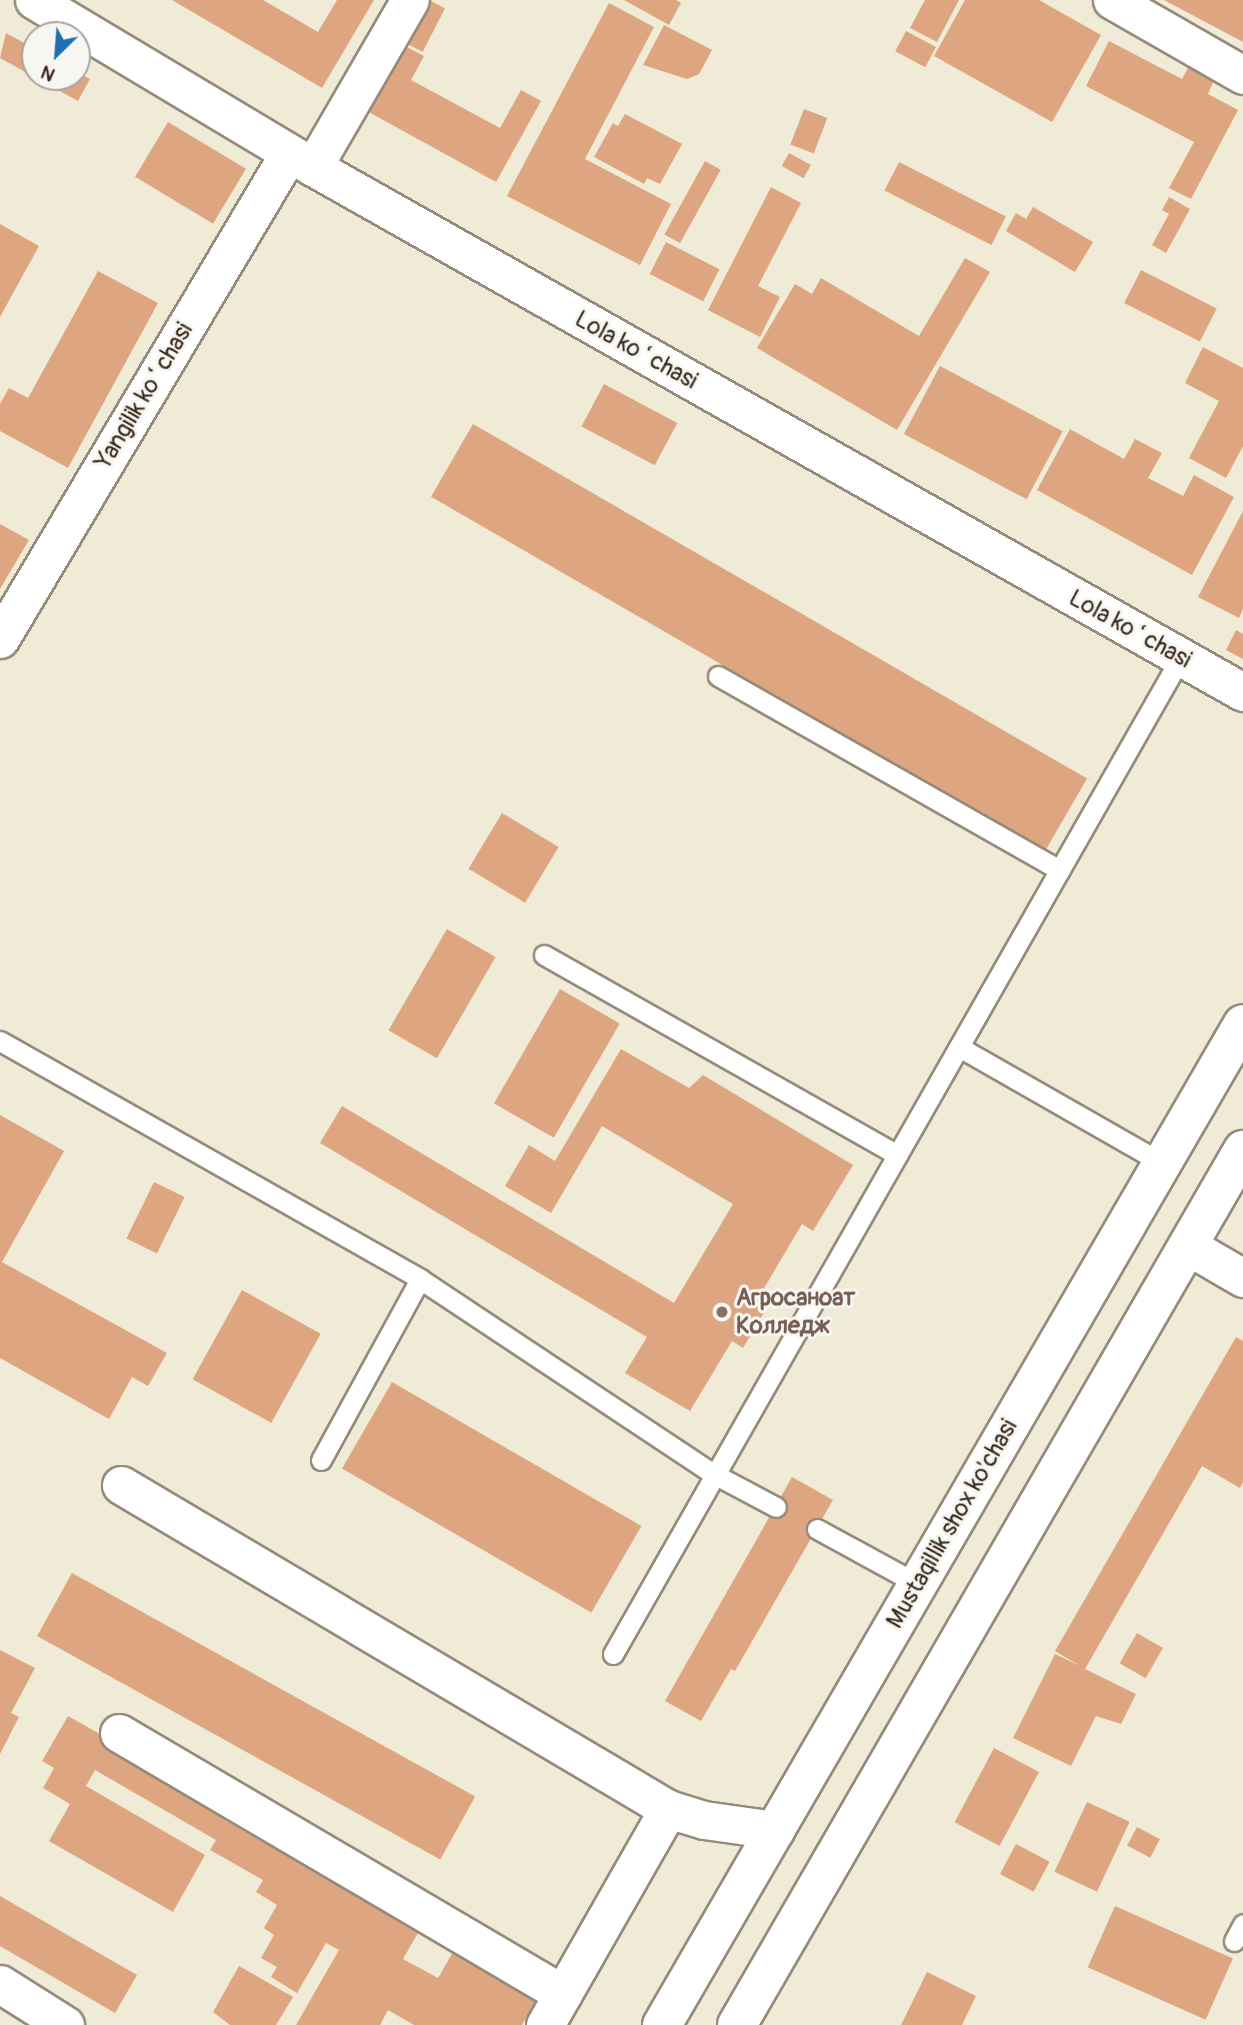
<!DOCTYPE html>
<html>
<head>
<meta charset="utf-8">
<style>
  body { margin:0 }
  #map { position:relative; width:1243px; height:2025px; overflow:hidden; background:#f0ebd7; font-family:Pangolin,sans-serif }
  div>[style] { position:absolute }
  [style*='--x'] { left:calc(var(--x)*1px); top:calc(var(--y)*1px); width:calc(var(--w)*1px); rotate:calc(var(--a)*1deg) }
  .building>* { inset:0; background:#dda681; transform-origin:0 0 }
  .roads { filter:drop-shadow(2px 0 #968a7a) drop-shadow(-2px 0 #968a7a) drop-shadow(0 2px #968a7a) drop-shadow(0 -2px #968a7a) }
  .service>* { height:19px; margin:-9.5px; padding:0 9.5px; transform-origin:9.5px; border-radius:9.5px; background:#fff }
  .minor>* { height:37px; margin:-18.5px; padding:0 18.5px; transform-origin:18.5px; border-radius:18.5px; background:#fff }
  .primary>* { height:38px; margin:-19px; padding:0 19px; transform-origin:19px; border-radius:19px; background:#fff }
  .dots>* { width:19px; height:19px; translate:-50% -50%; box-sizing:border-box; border:4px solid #f6f6f2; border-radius:50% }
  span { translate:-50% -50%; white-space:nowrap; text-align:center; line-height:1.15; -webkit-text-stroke:6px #f6f6f2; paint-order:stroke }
  .street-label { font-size:24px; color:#3b2a1e }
  .education-label { font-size:24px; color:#785e54; font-weight:700 }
  .left { translate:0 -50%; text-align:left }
  .north { position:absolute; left:21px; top:21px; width:70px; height:70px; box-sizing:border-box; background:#f6f6f2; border:2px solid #aba49d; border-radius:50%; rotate:205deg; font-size:19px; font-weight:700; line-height:28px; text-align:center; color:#3b2a1e }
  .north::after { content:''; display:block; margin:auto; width:24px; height:32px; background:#1f6fb2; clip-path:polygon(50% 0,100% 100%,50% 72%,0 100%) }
</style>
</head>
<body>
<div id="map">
  <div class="building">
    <div style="clip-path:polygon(172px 0,263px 0,318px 32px,337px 0,374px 0,322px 88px)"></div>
    <div style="left:429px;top:0;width:18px;height:49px;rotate:27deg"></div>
    <div style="clip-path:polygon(624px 0,676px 0,681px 3px,669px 25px)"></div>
    <div style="clip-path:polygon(925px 0,959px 0,937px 42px,910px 28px)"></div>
    <div style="clip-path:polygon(965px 0,1039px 0,1101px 35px,1052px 122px,934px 56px)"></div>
    <div style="clip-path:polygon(1164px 0,1243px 0,1243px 42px)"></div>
    <div style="clip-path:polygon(609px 3px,654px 27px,585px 159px,671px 204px,640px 265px,507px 196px)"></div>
    <div style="clip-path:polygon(664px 25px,712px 50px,699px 74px,687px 79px,643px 65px)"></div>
    <div style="left:906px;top:31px;width:34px;height:23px;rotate:28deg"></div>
    <div style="clip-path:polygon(6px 33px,35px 49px,35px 77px,77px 77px,77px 72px,90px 79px,78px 101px,0 58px)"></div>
    <div style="clip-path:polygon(1109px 41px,1182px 79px,1189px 66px,1214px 80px,1208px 94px,1238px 110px,1191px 199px,1169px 188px,1194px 142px,1086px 86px)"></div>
    <div style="clip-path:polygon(401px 44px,424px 56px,411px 80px,500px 128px,521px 90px,541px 101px,496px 182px,365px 110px)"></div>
    <div style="left:804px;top:109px;width:25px;height:38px;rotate:21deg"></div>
    <div style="clip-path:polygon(625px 114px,682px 144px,660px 184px,647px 178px,644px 184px,594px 157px,613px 123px,618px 126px)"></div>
    <div style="left:168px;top:122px;width:91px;height:64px;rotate:31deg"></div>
    <div style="left:789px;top:153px;width:25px;height:15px;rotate:29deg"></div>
    <div style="left:705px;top:161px;width:18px;height:84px;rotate:29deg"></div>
    <div style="left:899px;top:162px;width:120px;height:32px;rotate:27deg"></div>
    <div style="clip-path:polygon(771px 187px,801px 203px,758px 286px,780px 297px,760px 337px,708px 310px)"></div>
    <div style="clip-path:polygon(1169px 197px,1190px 209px,1166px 253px,1152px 245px,1169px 214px,1162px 210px)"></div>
    <div style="clip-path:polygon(1033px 207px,1093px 242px,1075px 272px,1006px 231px,1016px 213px,1026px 219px)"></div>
    <div style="clip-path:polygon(0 224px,39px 246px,0 317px)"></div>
    <div style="left:666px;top:242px;width:60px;height:36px;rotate:27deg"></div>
    <div style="clip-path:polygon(965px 258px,990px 272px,897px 430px,757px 348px,795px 284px,812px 294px,821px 278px,919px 336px)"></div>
    <div style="left:1141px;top:270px;width:85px;height:37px;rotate:27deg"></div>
    <div style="clip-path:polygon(98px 271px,158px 303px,68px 468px,0 431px,0 404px,9px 388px,28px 398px)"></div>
    <div style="clip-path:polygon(1203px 347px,1243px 368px,1243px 446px,1226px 478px,1189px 458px,1219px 401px,1185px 383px)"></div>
    <div style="left:940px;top:366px;width:139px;height:77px;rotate:28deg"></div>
    <div style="left:604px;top:384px;width:83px;height:48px;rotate:28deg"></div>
    <div style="left:473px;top:424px;width:709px;height:84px;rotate:30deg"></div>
    <div style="clip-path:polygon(1070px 429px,1124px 459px,1135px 439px,1162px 453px,1148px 478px,1183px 496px,1194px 475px,1234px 497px,1192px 575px,1037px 490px)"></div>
    <div style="clip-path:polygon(1243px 511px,1243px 609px,1239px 618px,1198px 597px)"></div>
    <div style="clip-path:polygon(0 524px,29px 540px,0 589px)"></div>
    <div style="clip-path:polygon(1236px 630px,1243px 634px,1243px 659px,1226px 650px)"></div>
    <div style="left:502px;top:813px;width:66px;height:65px;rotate:31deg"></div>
    <div style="left:447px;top:929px;width:56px;height:117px;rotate:30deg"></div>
    <div style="left:560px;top:989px;width:69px;height:132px;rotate:30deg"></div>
    <div style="clip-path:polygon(621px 1049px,689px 1088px,703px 1075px,853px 1165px,813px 1231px,802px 1224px,763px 1290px,774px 1296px,743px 1348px,732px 1341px,690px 1411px,625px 1373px,647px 1337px,320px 1143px,342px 1106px,674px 1303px,733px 1204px,602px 1126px,551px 1213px,505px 1186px,529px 1145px,555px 1161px)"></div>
    <div style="clip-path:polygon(0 1115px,64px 1151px,2px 1262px,167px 1353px,148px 1386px,132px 1377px,109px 1419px,0 1358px)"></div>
    <div style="left:154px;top:1182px;width:34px;height:63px;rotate:26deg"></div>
    <div style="left:242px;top:1290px;width:90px;height:102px;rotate:29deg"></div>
    <div style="clip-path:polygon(1236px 1337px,1243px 1341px,1243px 1482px,1240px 1488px,1202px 1466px,1085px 1669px,1136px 1694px,1121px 1724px,1096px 1716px,1071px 1766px,1013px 1738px,1055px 1654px,1080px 1666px,1055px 1651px)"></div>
    <div style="left:392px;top:1382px;width:288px;height:100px;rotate:30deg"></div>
    <div style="clip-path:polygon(792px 1477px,833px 1500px,735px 1671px,731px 1669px,701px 1721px,665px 1701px)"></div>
    <div style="left:72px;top:1573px;width:461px;height:72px;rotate:29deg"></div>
    <div style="left:1137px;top:1633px;width:30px;height:35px;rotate:30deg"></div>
    <div style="clip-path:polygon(0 1650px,35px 1668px,11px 1713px,19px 1717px,0 1754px)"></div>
    <div style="clip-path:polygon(68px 1716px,233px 1809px,226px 1821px,419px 1931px,403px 1959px,438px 1978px,457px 1945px,540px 1992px,522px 2025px,414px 2025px,388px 2010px,380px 2025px,296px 2025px,339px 1950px,326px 1943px,297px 1993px,271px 1977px,277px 1967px,261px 1958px,274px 1935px,264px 1928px,277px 1905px,256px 1892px,263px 1880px,210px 1850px,216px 1840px,95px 1770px,86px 1786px,205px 1855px,173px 1912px,49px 1841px,70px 1804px,43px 1788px,54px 1768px,42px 1761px)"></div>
    <div style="left:994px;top:1748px;width:51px;height:84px;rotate:28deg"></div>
    <div style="left:1087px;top:1802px;width:47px;height:77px;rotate:25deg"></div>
    <div style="left:1137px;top:1827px;width:26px;height:21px;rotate:28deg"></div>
    <div style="left:1016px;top:1844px;width:38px;height:34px;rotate:28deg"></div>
    <div style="clip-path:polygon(0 1896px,137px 1975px,115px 2013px,0 1946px)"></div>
    <div style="left:1115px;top:1906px;width:129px;height:67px;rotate:24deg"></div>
    <div style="clip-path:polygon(239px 1966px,293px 1997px,276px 2025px,230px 2025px,213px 2012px)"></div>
    <div style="clip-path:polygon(927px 1972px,976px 1996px,962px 2025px,901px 2025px)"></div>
  </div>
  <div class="roads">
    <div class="service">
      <div style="--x:718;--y:676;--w:393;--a:29.6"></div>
      <div style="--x:544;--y:955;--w:406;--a:29.5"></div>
      <div style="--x:0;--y:1041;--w:483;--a:29.5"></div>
      <div style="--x:420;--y:1279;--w:353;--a:33.6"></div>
      <div style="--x:714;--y:1474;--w:70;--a:28"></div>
      <div style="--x:959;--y:1047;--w:232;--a:29.7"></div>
      <div style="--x:321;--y:1460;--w:206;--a:-61.3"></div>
      <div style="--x:817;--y:1529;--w:115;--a:28.6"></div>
      <div style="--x:613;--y:1654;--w:1147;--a:-60.33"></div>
      <div style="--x:1234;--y:1941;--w:19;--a:-62"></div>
    </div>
    <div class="minor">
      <div style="--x:34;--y:0;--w:325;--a:30.9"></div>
      <div style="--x:313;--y:167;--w:1068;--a:29.45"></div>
      <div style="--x:1112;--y:0;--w:151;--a:29.8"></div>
      <div style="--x:313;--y:167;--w:193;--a:-59.9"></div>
      <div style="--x:0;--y:639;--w:565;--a:-59.26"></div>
      <div style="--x:1188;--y:1246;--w:64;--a:30.2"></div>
      <div style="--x:121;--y:1485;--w:636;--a:30.64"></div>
      <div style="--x:119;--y:1733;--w:515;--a:30.45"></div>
      <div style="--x:0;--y:1984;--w:77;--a:32.2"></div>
      <div style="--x:545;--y:2025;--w:249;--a:-60.3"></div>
      <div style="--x:668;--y:1809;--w:38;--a:17"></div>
      <div style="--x:704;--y:1820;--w:72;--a:8"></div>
    </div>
    <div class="primary">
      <div style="--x:662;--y:2025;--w:1157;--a:-59.87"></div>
      <div style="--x:737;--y:2025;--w:1011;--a:-59.96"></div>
    </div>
  </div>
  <div class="dots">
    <div style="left:722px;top:1312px;background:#8d6e63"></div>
  </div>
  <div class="street-label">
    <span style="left:636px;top:350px;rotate:29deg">Lola koʻchasi</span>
    <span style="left:144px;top:396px;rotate:-59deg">Yangilik koʻchasi</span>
    <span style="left:1130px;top:629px;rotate:29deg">Lola koʻchasi</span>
    <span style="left:952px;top:1524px;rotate:-60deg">Mustaqillik shox ko'chasi</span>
  </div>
  <div class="education-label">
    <span class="left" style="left:736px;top:1312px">Агросаноат<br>Колледж</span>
  </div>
  <div class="north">N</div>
</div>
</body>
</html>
